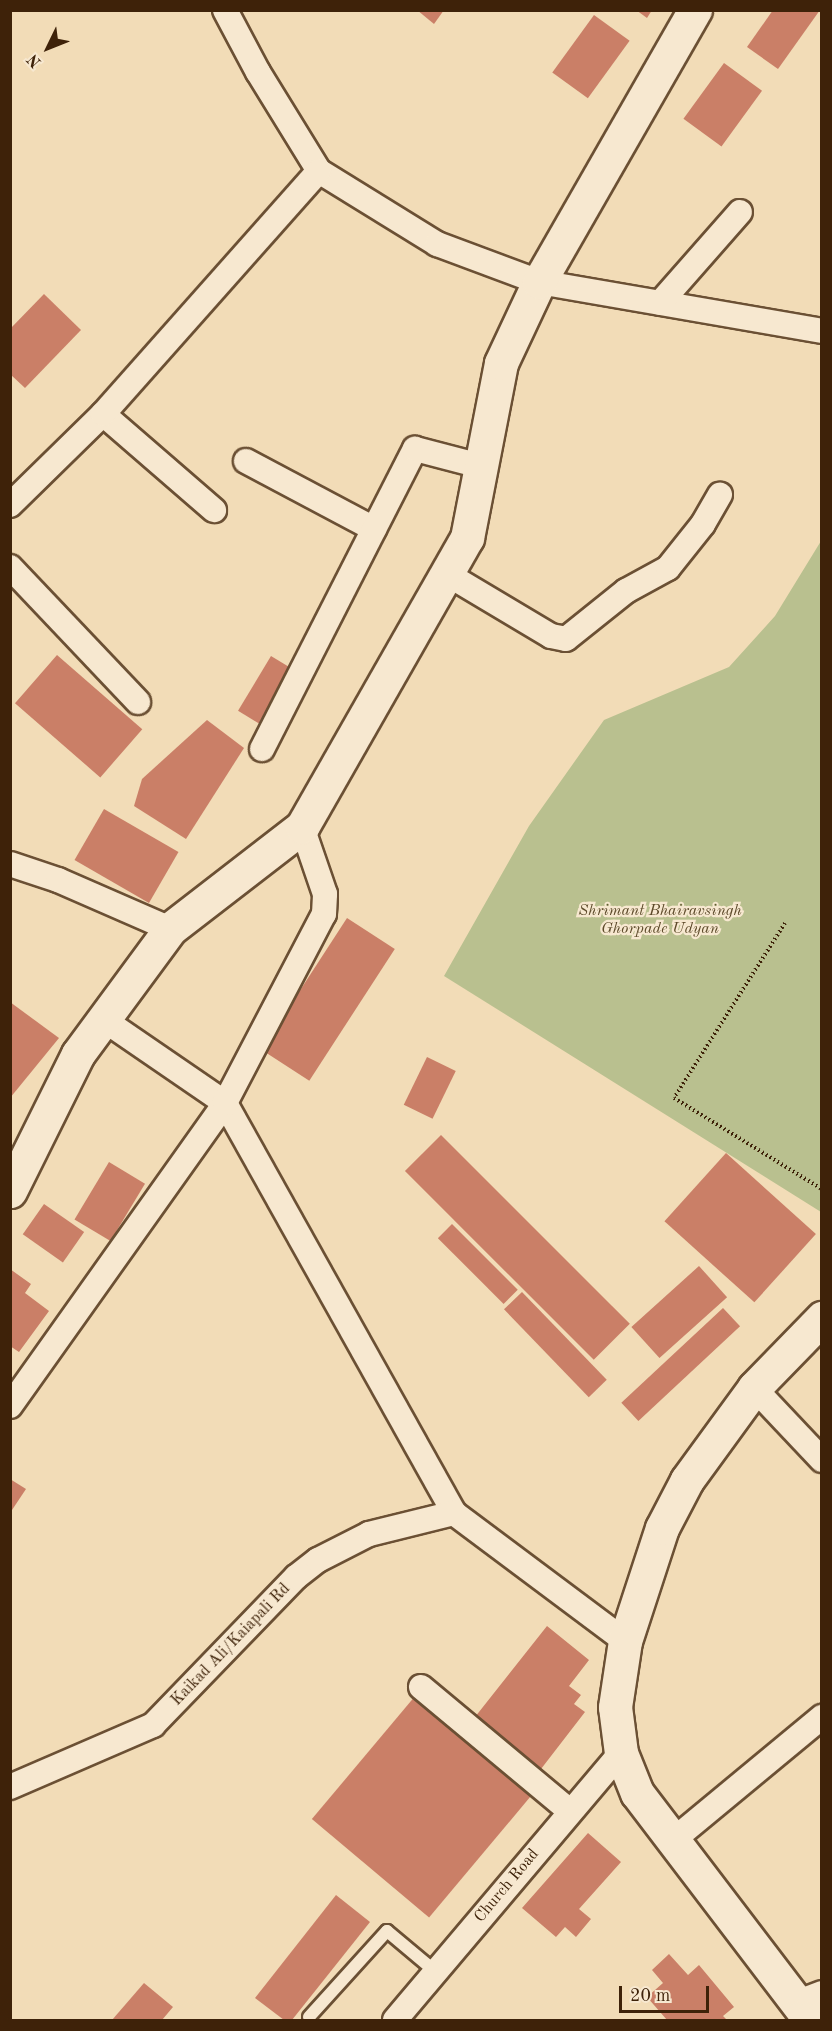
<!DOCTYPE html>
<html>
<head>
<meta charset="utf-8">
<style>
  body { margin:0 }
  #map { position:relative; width:832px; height:2031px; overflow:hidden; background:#f2dcb7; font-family:"Old Standard TT",serif }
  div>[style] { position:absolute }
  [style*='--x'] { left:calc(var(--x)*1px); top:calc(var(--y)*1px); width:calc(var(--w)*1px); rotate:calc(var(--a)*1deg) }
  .green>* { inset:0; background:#b9c08f }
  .building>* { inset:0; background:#ca7f67; transform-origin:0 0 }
  .path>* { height:4px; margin-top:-2px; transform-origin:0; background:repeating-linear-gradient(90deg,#3e2209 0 1.5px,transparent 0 4.5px) }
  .roads { filter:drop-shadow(2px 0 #6b5034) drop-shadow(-2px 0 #6b5034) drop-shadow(0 2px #6b5034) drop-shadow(0 -2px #6b5034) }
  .lane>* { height:12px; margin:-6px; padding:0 6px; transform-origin:6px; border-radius:6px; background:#f7e8d0 }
  .street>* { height:24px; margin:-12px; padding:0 12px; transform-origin:12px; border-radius:12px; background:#f7e8d0 }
  .secondary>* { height:33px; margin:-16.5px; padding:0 16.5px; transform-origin:16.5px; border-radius:16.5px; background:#f7e8d0 }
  span { translate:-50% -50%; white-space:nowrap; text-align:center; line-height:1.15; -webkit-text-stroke:4.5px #f7e8d0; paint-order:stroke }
  .park-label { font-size:16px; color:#5d4a2a; font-style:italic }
  .street-label { font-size:16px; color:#3e2209 }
  .frame { position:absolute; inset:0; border:12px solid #3e2209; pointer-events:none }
  .north { position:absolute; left:18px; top:18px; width:60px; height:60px; -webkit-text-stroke:4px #f7e8d0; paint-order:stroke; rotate:227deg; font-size:16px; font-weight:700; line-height:24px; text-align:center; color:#3e2209 }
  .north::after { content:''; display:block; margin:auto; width:21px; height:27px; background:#3e2209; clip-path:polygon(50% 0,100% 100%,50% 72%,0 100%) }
  .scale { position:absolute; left:619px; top:1986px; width:90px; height:27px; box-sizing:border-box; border:3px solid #3e2209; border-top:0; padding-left:8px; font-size:18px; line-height:21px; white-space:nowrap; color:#3e2209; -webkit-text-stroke:4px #f7e8d0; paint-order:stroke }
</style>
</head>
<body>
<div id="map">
  <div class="green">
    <div style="clip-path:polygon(821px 541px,821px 1212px,444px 976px,529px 826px,604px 720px,729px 667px,775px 616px)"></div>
  </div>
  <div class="building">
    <div style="clip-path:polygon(417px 10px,444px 10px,434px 24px)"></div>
    <div style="clip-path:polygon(636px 10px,652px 10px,647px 18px)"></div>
    <div style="clip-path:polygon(773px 10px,820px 10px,778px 69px,747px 47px)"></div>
    <div style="left:594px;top:15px;width:44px;height:71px;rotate:36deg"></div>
    <div style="left:724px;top:63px;width:47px;height:69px;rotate:36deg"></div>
    <div style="clip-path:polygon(44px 294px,81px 330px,25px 388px,10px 374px,10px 329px)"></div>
    <div style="left:57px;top:655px;width:113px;height:64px;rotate:41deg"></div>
    <div style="left:271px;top:656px;width:26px;height:64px;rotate:31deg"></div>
    <div style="clip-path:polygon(207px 720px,244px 748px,186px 839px,134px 806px,142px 779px)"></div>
    <div style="left:104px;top:809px;width:86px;height:59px;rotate:30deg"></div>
    <div style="left:347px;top:918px;width:57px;height:157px;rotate:33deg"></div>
    <div style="clip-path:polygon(10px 1002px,59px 1038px,10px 1098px)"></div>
    <div style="left:427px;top:1057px;width:32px;height:53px;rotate:26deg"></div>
    <div style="left:441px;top:1135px;width:267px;height:51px;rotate:45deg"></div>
    <div style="left:726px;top:1153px;width:121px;height:92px;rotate:42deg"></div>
    <div style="left:109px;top:1162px;width:42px;height:67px;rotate:31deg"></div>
    <div style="left:44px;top:1204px;width:49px;height:37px;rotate:35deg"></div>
    <div style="left:452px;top:1224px;width:93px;height:20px;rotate:45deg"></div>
    <div style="left:699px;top:1266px;width:42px;height:91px;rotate:48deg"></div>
    <div style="clip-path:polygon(10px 1269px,31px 1284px,25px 1293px,49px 1311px,19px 1352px,10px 1346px)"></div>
    <div style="left:522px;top:1292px;width:122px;height:25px;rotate:46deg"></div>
    <div style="left:723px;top:1308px;width:25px;height:139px;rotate:47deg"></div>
    <div style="clip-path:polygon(10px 1479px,26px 1489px,10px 1513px)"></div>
    <div style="clip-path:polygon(547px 1626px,589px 1660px,569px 1686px,581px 1695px,574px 1704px,585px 1712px,541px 1769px,475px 1717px)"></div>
    <div style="left:416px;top:1695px;width:153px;height:162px;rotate:40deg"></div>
    <div style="clip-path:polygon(588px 1833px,621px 1862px,579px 1909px,591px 1919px,576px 1937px,565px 1927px,556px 1937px,522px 1908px)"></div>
    <div style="clip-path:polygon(336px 1895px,370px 1922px,292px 2020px,284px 2020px,255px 1998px)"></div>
    <div style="clip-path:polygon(669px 1954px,688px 1975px,699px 1965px,734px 2007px,723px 2016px,727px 2020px,667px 2020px,647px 1997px,663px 1983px,652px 1970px)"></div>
    <div style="clip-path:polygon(144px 1983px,173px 2007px,162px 2020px,112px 2020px)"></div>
  </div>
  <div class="path">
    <div style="--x:785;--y:923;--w:207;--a:122.4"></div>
    <div style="--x:674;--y:1098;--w:174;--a:31.6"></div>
  </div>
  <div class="roads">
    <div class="lane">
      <div style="--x:309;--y:2017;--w:116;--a:-47.8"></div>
      <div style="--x:387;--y:1931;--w:64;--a:39.9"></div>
    </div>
    <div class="street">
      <div style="--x:225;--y:10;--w:70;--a:62"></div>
      <div style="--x:258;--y:72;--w:116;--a:58.4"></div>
      <div style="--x:319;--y:171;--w:139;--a:31.7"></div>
      <div style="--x:437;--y:244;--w:109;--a:20.4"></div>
      <div style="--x:539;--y:282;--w:287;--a:9.8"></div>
      <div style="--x:660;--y:303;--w:121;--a:-48.7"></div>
      <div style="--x:103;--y:414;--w:147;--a:40.9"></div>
      <div style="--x:246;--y:461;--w:145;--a:28"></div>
      <div style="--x:10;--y:505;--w:130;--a:-44.4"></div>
      <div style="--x:103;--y:414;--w:325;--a:-48.4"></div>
      <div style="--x:10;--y:567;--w:186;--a:46.5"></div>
      <div style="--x:447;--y:574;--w:121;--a:30.8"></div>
      <div style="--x:551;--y:636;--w:15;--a:11"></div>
      <div style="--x:566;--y:639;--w:77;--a:-38.7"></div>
      <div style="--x:626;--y:591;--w:48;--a:-28.7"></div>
      <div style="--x:668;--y:568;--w:56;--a:-51.5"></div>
      <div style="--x:703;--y:524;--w:34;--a:-60"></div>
      <div style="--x:262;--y:749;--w:337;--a:-63"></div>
      <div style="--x:415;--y:449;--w:71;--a:14.6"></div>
      <div style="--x:10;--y:864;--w:51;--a:18.4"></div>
      <div style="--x:58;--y:880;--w:122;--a:23.6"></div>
      <div style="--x:104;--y:1020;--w:147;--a:34.4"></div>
      <div style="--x:225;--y:1103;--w:470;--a:60.8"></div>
      <div style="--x:454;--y:1513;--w:214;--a:36.8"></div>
      <div style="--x:754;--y:1388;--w:99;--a:46.6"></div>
      <div style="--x:10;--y:1406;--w:372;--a:-54.6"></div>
      <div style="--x:225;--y:1103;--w:213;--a:-62.4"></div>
      <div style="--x:324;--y:914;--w:20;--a:-87"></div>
      <div style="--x:325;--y:894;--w:71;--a:-108.9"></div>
      <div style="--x:421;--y:1687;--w:194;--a:39.8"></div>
      <div style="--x:10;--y:1787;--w:156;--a:-23.4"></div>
      <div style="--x:153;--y:1725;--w:206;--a:-46"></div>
      <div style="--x:296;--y:1577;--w:28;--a:-38"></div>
      <div style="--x:318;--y:1560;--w:57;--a:-27"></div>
      <div style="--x:369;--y:1534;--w:88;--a:-13.9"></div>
      <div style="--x:672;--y:1841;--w:195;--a:-39.6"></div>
      <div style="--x:796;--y:2003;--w:28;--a:-21"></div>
      <div style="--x:395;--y:2020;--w:350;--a:-49.8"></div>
    </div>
    <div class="secondary">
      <div style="--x:10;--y:1191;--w:153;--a:-63.6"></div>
      <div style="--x:78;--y:1054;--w:155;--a:-53.6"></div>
      <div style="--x:170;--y:929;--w:167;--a:-37.7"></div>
      <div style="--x:302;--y:827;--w:333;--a:-60.3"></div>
      <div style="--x:467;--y:538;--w:178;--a:-79"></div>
      <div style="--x:501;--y:363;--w:89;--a:-64.9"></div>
      <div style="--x:539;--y:282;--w:314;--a:-60.2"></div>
      <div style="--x:810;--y:2020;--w:285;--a:-127.3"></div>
      <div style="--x:637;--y:1793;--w:43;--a:-111.8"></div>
      <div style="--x:621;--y:1753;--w:46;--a:-97.4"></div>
      <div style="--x:615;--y:1707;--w:67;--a:-81.4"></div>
      <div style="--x:625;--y:1641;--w:119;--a:-71.9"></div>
      <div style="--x:662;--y:1528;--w:54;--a:-62.5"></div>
      <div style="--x:687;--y:1480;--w:114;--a:-53.9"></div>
      <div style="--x:754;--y:1388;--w:98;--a:-45.8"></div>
    </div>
  </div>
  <div class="park-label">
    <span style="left:660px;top:920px">Shrimant Bhairavsingh<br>Ghorpade Udyan</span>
  </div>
  <div class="street-label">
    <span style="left:231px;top:1645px;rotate:-46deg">Kaikad Ali/Kaiapali Rd</span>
    <span style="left:507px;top:1886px;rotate:-50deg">Church Road</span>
  </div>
  <div class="frame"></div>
  <div class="north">N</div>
  <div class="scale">20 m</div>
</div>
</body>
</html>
